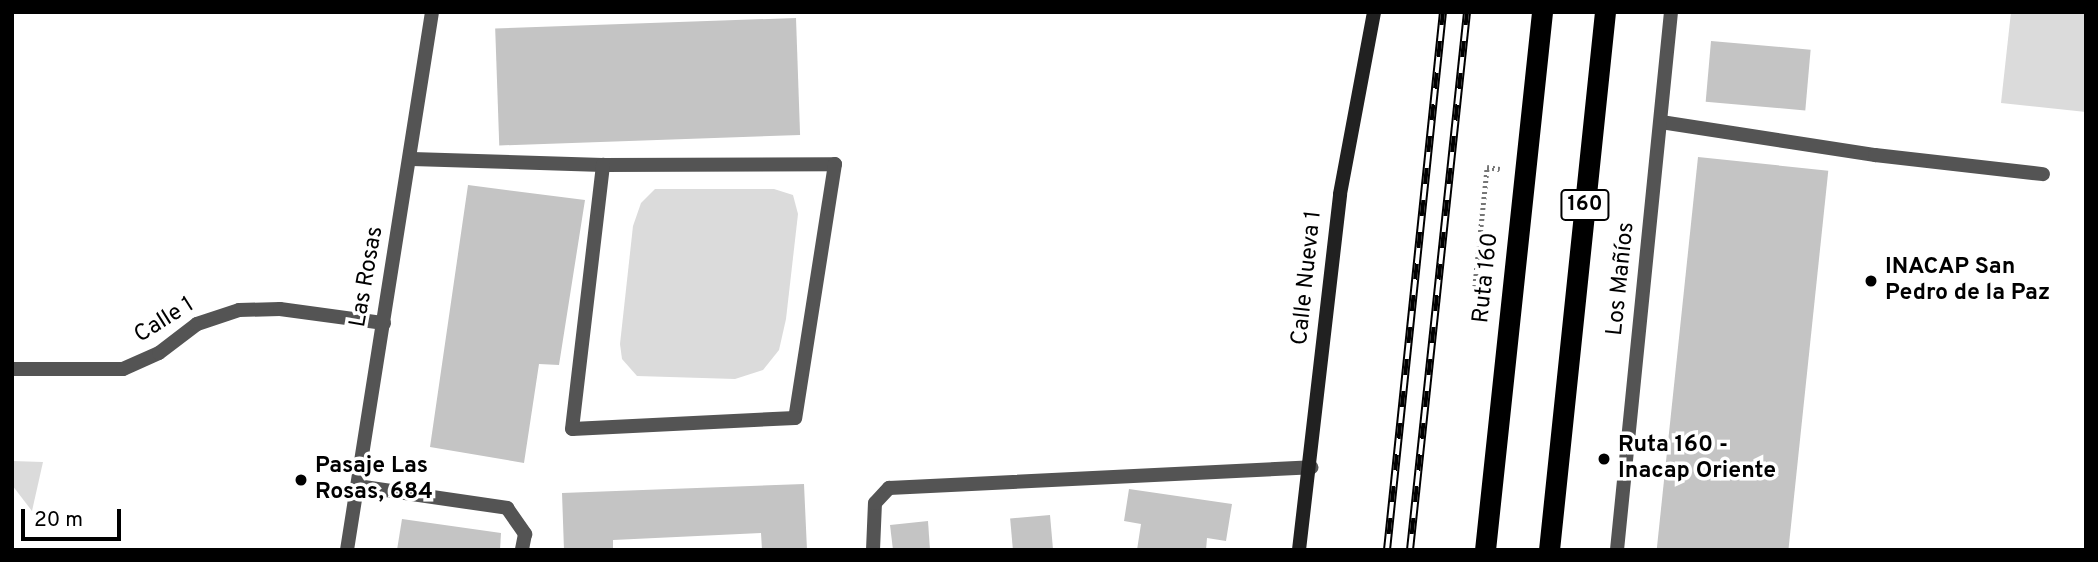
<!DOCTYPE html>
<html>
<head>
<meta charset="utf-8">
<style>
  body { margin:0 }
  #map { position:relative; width:2098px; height:562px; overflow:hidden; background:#fff; font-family:Overpass,sans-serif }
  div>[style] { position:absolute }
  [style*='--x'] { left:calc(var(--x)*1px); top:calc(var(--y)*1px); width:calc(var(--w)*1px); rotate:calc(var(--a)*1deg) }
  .green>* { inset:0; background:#dbdbdb }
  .building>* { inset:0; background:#c4c4c4; transform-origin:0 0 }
  .path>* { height:4.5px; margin-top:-2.25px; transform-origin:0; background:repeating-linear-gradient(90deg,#767676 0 2px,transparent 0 5.5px) }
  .lane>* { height:14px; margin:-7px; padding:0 7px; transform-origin:7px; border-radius:7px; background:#545454 }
  .street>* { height:14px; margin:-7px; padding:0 7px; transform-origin:7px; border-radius:7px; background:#545454 }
  .secondary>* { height:14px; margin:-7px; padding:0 7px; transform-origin:7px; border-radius:7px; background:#212121 }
  .highway>* { height:21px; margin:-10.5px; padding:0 10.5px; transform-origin:10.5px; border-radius:10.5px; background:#000 }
  .rail>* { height:8px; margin-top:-4px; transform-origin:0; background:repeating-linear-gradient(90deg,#fff 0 16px,#000 0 32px); box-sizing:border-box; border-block:2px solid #000 }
  .dots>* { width:19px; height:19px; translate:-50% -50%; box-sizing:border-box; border:4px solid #fff; border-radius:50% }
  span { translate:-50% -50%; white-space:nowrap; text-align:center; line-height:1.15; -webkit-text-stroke:7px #fff; paint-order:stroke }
  .shield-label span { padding:2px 5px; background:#fff; border:2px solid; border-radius:5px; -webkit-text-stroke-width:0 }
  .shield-label { font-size:21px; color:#000; font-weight:700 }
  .poi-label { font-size:23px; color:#000; font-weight:700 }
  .left { translate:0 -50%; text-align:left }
  .street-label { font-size:23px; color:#000 }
  .frame { position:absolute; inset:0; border:14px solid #000; pointer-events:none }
  .scale { position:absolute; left:21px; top:509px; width:100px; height:32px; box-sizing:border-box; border:4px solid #000; border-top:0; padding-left:9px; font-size:21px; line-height:24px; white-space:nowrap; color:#000; -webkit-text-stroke:5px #fff; paint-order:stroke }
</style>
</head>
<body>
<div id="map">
  <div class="green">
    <div style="clip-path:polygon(2011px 12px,2086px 12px,2086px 112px,2001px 103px)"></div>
    <div style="clip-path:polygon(655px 189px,774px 189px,793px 195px,798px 214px,786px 319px,779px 350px,763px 370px,735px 379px,637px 376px,622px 359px,620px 344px,633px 226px,641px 203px)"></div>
    <div style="clip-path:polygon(12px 461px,43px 462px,32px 511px,12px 485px)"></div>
  </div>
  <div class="building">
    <div style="left:796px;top:18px;width:117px;height:301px;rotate:88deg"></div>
    <div style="left:1711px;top:41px;width:100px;height:61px;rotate:5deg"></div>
    <div style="left:1698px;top:157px;width:131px;height:395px;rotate:6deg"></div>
    <div style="clip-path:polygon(468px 185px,585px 200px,559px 365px,539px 364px,524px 463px,430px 447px)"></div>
    <div style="clip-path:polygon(804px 484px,807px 550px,762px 550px,761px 533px,613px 540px,613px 550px,564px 550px,562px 493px)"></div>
    <div style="clip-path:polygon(1129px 489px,1232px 504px,1226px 541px,1207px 538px,1206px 550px,1137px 550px,1141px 524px,1124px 521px)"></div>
    <div style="left:1050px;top:515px;width:35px;height:40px;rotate:85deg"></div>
    <div style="clip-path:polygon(402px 519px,501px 533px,500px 550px,397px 550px)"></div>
    <div style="clip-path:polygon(928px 521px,930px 550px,893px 550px,890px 525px)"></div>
  </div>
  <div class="path">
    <div style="--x:1474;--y:292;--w:126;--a:-84.1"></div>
    <div style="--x:1487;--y:167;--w:13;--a:9"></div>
  </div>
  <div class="lane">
    <div style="--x:1661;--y:122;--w:217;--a:8.8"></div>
    <div style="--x:1875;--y:155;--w:169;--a:6.5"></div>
    <div style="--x:412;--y:159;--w:191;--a:1.8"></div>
    <div style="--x:603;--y:165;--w:232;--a:-0.2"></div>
    <div style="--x:835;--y:164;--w:257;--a:98.9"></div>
    <div style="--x:795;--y:418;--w:223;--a:177.2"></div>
    <div style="--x:572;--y:429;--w:266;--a:-83.3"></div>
    <div style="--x:357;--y:486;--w:152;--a:8.3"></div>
    <div style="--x:507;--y:508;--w:32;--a:55"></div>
    <div style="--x:525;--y:534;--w:16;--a:101"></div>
    <div style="--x:873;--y:550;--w:47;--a:-87.6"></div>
    <div style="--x:875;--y:503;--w:21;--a:-47"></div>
    <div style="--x:889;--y:488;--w:423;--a:-2.8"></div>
  </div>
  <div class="street">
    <div style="--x:12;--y:369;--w:111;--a:0"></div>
    <div style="--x:123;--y:369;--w:39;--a:-24"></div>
    <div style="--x:159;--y:353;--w:48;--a:-37.3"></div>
    <div style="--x:197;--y:324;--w:44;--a:-18.4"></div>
    <div style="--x:239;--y:310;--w:41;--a:-1.4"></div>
    <div style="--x:280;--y:309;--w:105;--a:7.7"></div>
    <div style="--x:347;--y:550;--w:545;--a:-81.02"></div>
    <div style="--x:1617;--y:550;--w:541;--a:-84.27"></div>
  </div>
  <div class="secondary">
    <div style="--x:1299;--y:550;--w:358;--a:-83.4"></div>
    <div style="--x:1340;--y:194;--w:185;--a:-79.4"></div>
  </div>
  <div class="highway">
    <div style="--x:1485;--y:550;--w:541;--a:-83.95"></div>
    <div style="--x:1549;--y:550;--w:541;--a:-84.06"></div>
  </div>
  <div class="rail">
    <div style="--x:1387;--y:550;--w:541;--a:-84.06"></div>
    <div style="--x:1410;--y:550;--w:541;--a:-83.95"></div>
  </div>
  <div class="dots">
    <div style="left:1871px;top:281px;background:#000"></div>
    <div style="left:1604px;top:459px;background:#000"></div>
    <div style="left:301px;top:480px;background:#000"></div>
  </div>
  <div class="shield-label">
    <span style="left:1585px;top:205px">160</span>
  </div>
  <div class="poi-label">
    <span class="left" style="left:1885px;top:281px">INACAP San<br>Pedro de la Paz</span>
    <span class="left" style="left:1618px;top:459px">Ruta 160 -<br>Inacap Oriente</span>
    <span class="left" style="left:315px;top:480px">Pasaje Las<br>Rosas, 684</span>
  </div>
  <div class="street-label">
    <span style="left:368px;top:277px;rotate:-80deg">Las Rosas</span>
    <span style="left:1308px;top:278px;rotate:-84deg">Calle Nueva 1</span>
    <span style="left:1487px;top:278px;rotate:-84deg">Ruta 160</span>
    <span style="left:1622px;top:279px;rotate:-84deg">Los Mañíos</span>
    <span style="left:165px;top:321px;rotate:-32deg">Calle 1</span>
  </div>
  <div class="frame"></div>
  <div class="scale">20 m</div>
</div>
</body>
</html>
